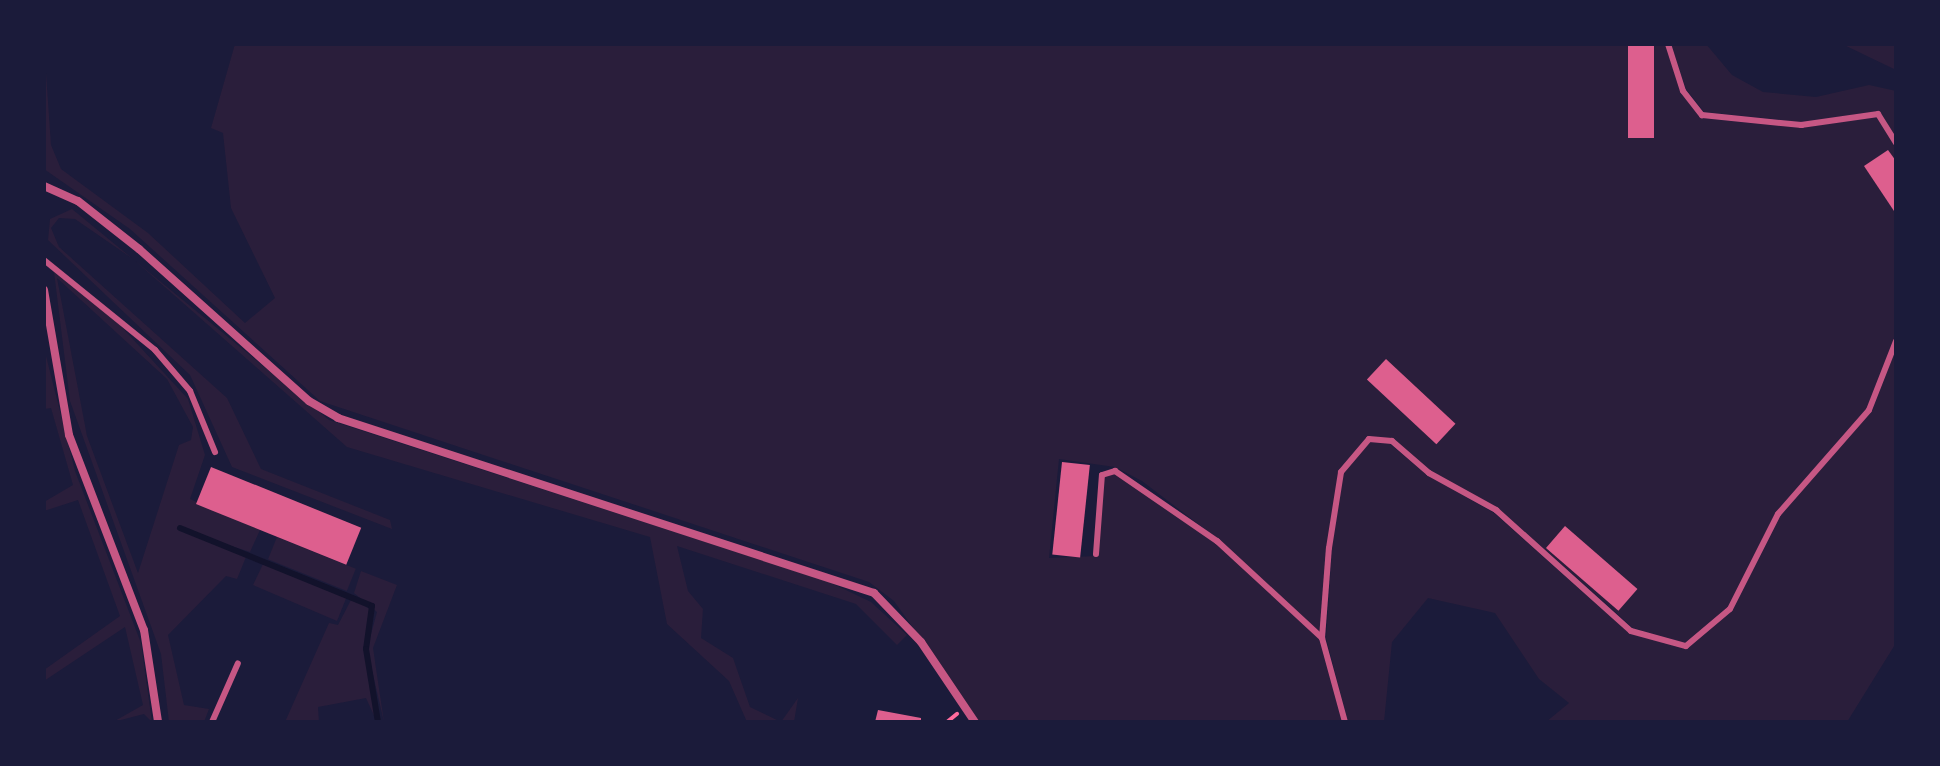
<!DOCTYPE html>
<html>
<head>
<meta charset="utf-8">
<style>
  body { margin:0 }
  #map { position:relative; width:1940px; height:766px; overflow:hidden; background:#1b1b3a; font-family:Figtree,sans-serif }
  div>[style] { position:absolute }
  [style*='--x'] { left:calc(var(--x)*1px); top:calc(var(--y)*1px); width:calc(var(--w)*1px); rotate:calc(var(--a)*1deg) }
  .green>* { inset:0; background:#2a1e3b; transform-origin:0 0 }
  .stream>* { height:6px; margin:-3px; padding:0 3px; transform-origin:3px; border-radius:3px; background:#12122b }
  .building>* { inset:0; background:#dd5f8e; transform-origin:0 0 }
  .path>* { height:4px; margin:-2px; padding:0 2px; transform-origin:2px; border-radius:2px; background:#ff6b9d }
  .service>* { height:6px; margin:-3px; padding:0 3px; transform-origin:3px; border-radius:3px; background:#c65784 }
  .minor>* { height:8px; margin:-4px; padding:0 4px; transform-origin:4px; border-radius:4px; background:#c65784 }
  span { translate:-50% -50%; white-space:nowrap; text-align:center; line-height:1.15; -webkit-text-stroke:6px #1b1b3a; paint-order:stroke }
  .frame { position:absolute; inset:0; border:46px solid #1b1b3a; pointer-events:none }
</style>
</head>
<body>
<div id="map">
  <div class="green">
    <div style="clip-path:polygon(44px 44px,51px 145px,61px 169px,148px 233px,245px 323px,275px 298px,231px 208px,223px 133px,211px 128px,235px 44px,1665px 44px,1681px 92px,1700px 118px,1801px 128px,1877px 117px,1896px 149px,1896px 335px,1867px 408px,1776px 512px,1728px 607px,1685px 643px,1633px 628px,1498px 508px,1430px 470px,1393px 439px,1368px 436px,1338px 471px,1320px 634px,1219px 540px,1142px 481px,1115px 467px,1059px 459px,1049px 558px,1097px 556px,1103px 477px,1116px 473px,1215px 543px,1319px 639px,1342px 722px,980px 722px,894px 601px,869px 582px,320px 401px,130px 229px,44px 169px)"></div>
    <div style="clip-path:polygon(1671px 44px,1706px 44px,1732px 75px,1763px 92px,1816px 97px,1869px 85px,1896px 91px,1896px 137px,1879px 111px,1801px 122px,1704px 112px,1686px 89px)"></div>
    <div style="clip-path:polygon(1842px 44px,1896px 44px,1896px 70px,1894px 69px)"></div>
    <div style="clip-path:polygon(72px 209px,329px 420px,829px 582px,871px 602px,907px 635px,897px 645px,856px 604px,677px 546px,688px 591px,703px 609px,701px 638px,733px 658px,750px 707px,781px 722px,798px 698px,794px 722px,747px 722px,729px 681px,667px 624px,650px 537px,347px 447px,133px 259px,75px 219px,59px 218px,51px 228px,59px 247px,227px 398px,261px 469px,390px 520px,392px 529px,232px 467px,190px 375px,48px 240px,50px 219px)"></div>
    <div style="clip-path:polygon(evenodd,54px 272px,118px 323px,188px 399px,205px 455px,190px 499px,260px 530px,250px 552px,177px 529px,246px 557px,237px 579px,226px 576px,168px 635px,184px 705px,209px 709px,204px 722px,169px 722px,161px 654px,70px 401px,54px 272px,57px 278px,167px 379px,193px 427px,191px 440px,179px 445px,138px 573px,87px 436px,57px 278px)"></div>
    <div style="clip-path:polygon(44px 348px,75px 471px,141px 643px,152px 722px,144px 714px,113px 722px,143px 705px,125px 627px,44px 681px,44px 670px,120px 616px,78px 500px,44px 511px,44px 502px,73px 485px,51px 408px,44px 409px)"></div>
    <div style="clip-path:polygon(1896px 349px,1896px 643px,1847px 722px,1546px 722px,1569px 703px,1539px 679px,1495px 613px,1428px 598px,1392px 642px,1384px 722px,1348px 722px,1326px 638px,1332px 548px,1343px 473px,1370px 442px,1390px 444px,1427px 475px,1494px 513px,1629px 633px,1687px 649px,1733px 610px,1781px 515px,1872px 411px)"></div>
    <div style="left:277px;top:537px;width:85px;height:24px;rotate:22deg"></div>
    <div style="clip-path:polygon(263px 564px,347px 596px,337px 621px,253px 585px)"></div>
    <div style="clip-path:polygon(361px 571px,397px 585px,373px 648px,384px 722px,367px 649px,377px 612px,354px 593px)"></div>
    <div style="clip-path:polygon(353px 596px,374px 613px,364px 649px,377px 722px,366px 698px,318px 707px,319px 722px,285px 722px,329px 623px,338px 625px)"></div>
  </div>
  <div class="stream">
    <div style="--x:180;--y:528;--w:207;--a:22.1"></div>
    <div style="--x:372;--y:606;--w:43;--a:97.9"></div>
    <div style="--x:366;--y:649;--w:74;--a:80.7"></div>
  </div>
  <div class="building">
    <div style="left:1628px;top:44px;width:26px;height:94px"></div>
    <div style="clip-path:polygon(1888px 150px,1896px 161px,1896px 214px,1864px 166px)"></div>
    <div style="left:1386px;top:359px;width:95px;height:28px;rotate:43deg"></div>
    <div style="left:1062px;top:462px;width:28px;height:93px;rotate:6deg"></div>
    <div style="left:211px;top:467px;width:162px;height:40px;rotate:22deg"></div>
    <div style="left:1565px;top:526px;width:96px;height:29px;rotate:41deg"></div>
    <div style="clip-path:polygon(878px 710px,921px 718px,921px 722px,875px 722px)"></div>
  </div>
  <div class="path">
    <div style="--x:947;--y:722;--w:13;--a:-39"></div>
  </div>
  <div class="service">
    <div style="--x:1668;--y:44;--w:49;--a:72.3"></div>
    <div style="--x:1683;--y:91;--w:31;--a:52"></div>
    <div style="--x:1702;--y:115;--w:100;--a:5.8"></div>
    <div style="--x:1801;--y:125;--w:78;--a:-8.1"></div>
    <div style="--x:1878;--y:114;--w:34;--a:58"></div>
    <div style="--x:44;--y:260;--w:143;--a:39"></div>
    <div style="--x:155;--y:350;--w:54;--a:49.5"></div>
    <div style="--x:190;--y:391;--w:66;--a:67.7"></div>
    <div style="--x:1096;--y:554;--w:79;--a:-85.7"></div>
    <div style="--x:1102;--y:475;--w:14;--a:-17"></div>
    <div style="--x:1115;--y:471;--w:124;--a:34.5"></div>
    <div style="--x:1217;--y:541;--w:143;--a:42.7"></div>
    <div style="--x:212;--y:722;--w:64;--a:-66.2"></div>
    <div style="--x:1345;--y:722;--w:87;--a:-105.3"></div>
    <div style="--x:1322;--y:638;--w:90;--a:-85.6"></div>
    <div style="--x:1329;--y:548;--w:77;--a:-81"></div>
    <div style="--x:1341;--y:472;--w:43;--a:-49.7"></div>
    <div style="--x:1369;--y:439;--w:23;--a:5"></div>
    <div style="--x:1392;--y:441;--w:49;--a:40.9"></div>
    <div style="--x:1429;--y:473;--w:77;--a:28.9"></div>
    <div style="--x:1496;--y:510;--w:181;--a:41.9"></div>
    <div style="--x:1631;--y:631;--w:57;--a:15.3"></div>
    <div style="--x:1686;--y:646;--w:57;--a:-40.1"></div>
    <div style="--x:1730;--y:609;--w:106;--a:-63.2"></div>
    <div style="--x:1778;--y:514;--w:138;--a:-48.8"></div>
    <div style="--x:1869;--y:410;--w:74;--a:-68.6"></div>
  </div>
  <div class="minor">
    <div style="--x:44;--y:186;--w:37;--a:24"></div>
    <div style="--x:78;--y:201;--w:78;--a:38.2"></div>
    <div style="--x:139;--y:249;--w:228;--a:41.8"></div>
    <div style="--x:309;--y:401;--w:34;--a:30"></div>
    <div style="--x:338;--y:418;--w:564;--a:18.08"></div>
    <div style="--x:874;--y:593;--w:68;--a:46.2"></div>
    <div style="--x:921;--y:642;--w:97;--a:56"></div>
    <div style="--x:44;--y:290;--w:147;--a:80.2"></div>
    <div style="--x:69;--y:435;--w:209;--a:69"></div>
    <div style="--x:144;--y:630;--w:93;--a:81.3"></div>
  </div>
  <div class="frame"></div>
</div>
</body>
</html>
